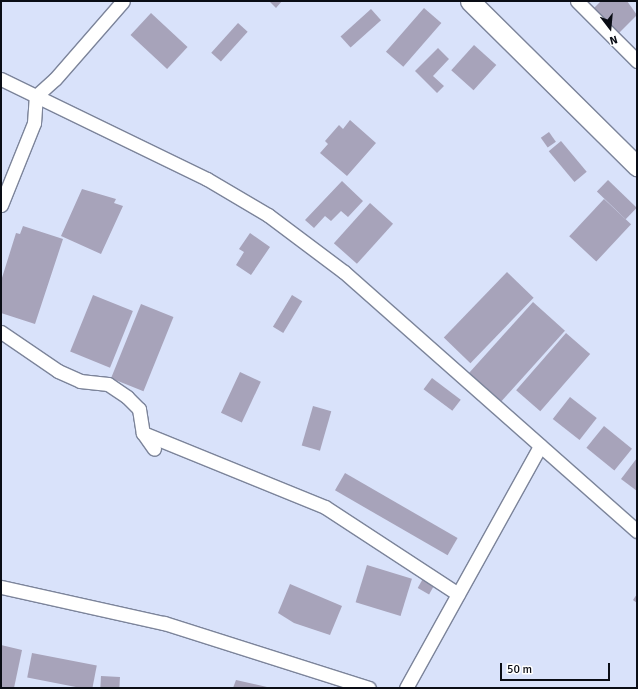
<!DOCTYPE html>
<html>
<head>
<meta charset="utf-8">
<style>
  body { margin:0 }
  #map { position:relative; width:638px; height:689px; overflow:hidden; background:#d9e2fa; font-family:Signika,sans-serif }
  div>[style] { position:absolute }
  [style*='--x'] { left:calc(var(--x)*1px); top:calc(var(--y)*1px); width:calc(var(--w)*1px); rotate:calc(var(--a)*1deg) }
  .building>* { inset:0; background:#a7a3ba; transform-origin:0 0 }
  .roads { filter:drop-shadow(1px 0 #7c849a) drop-shadow(-1px 0 #7c849a) drop-shadow(0 1px #7c849a) drop-shadow(0 -1px #7c849a) }
  .street>* { height:13px; margin:-6.5px; padding:0 6.5px; transform-origin:6.5px; border-radius:6.5px; background:#fff }
  .secondary>* { height:19px; margin:-9.5px; padding:0 9.5px; transform-origin:9.5px; border-radius:9.5px; background:#fff }
  span { translate:-50% -50%; white-space:nowrap; text-align:center; line-height:1.15; -webkit-text-stroke:4px #fff; paint-order:stroke }
  .frame { position:absolute; inset:0; border:2px solid #0a0d15; pointer-events:none }
  .north { position:absolute; left:590px; top:8px; width:40px; height:40px; -webkit-text-stroke:3px #fff; paint-order:stroke; rotate:164deg; font-size:11px; font-weight:700; line-height:16px; text-align:center; color:#0a0d15 }
  .north::after { content:''; display:block; margin:auto; width:14px; height:18px; background:#0a0d15; clip-path:polygon(50% 0,100% 100%,50% 72%,0 100%) }
  .scale { position:absolute; left:500px; top:663px; width:110px; height:18px; box-sizing:border-box; border:2px solid #0a0d15; border-top:0; padding-left:5px; font-size:12px; line-height:14px; white-space:nowrap; color:#0a0d15; -webkit-text-stroke:3px #fff; paint-order:stroke }
</style>
</head>
<body>
<div id="map">
  <div class="building">
    <div style="clip-path:polygon(269px 1px,282px 1px,276px 8px)"></div>
    <div style="clip-path:polygon(601px 1px,627px 1px,637px 15px,618px 34px,593px 9px)"></div>
    <div style="left:424px;top:8px;width:23px;height:58px;rotate:41deg"></div>
    <div style="left:371px;top:9px;width:15px;height:41px;rotate:48deg"></div>
    <div style="left:151px;top:13px;width:50px;height:30px;rotate:43deg"></div>
    <div style="left:238px;top:23px;width:13px;height:40px;rotate:42deg"></div>
    <div style="left:474px;top:45px;width:30px;height:34px;rotate:42deg"></div>
    <div style="clip-path:polygon(438px 48px,449px 59px,433px 76px,444px 86px,437px 93px,415px 71px)"></div>
    <div style="clip-path:polygon(350px 120px,376px 143px,347px 176px,320px 153px,328px 144px,325px 141px,339px 125px,343px 129px)"></div>
    <div style="left:549px;top:132px;width:12px;height:10px;rotate:55deg"></div>
    <div style="left:561px;top:141px;width:40px;height:16px;rotate:50deg"></div>
    <div style="left:608px;top:180px;width:40px;height:16px;rotate:44deg"></div>
    <div style="clip-path:polygon(342px 181px,363px 201px,348px 217px,341px 211px,331px 221px,325px 216px,314px 228px,305px 220px)"></div>
    <div style="clip-path:polygon(82px 189px,116px 199px,114px 203px,123px 206px,101px 254px,61px 236px)"></div>
    <div style="left:604px;top:199px;width:37px;height:51px;rotate:43deg"></div>
    <div style="left:370px;top:203px;width:31px;height:54px;rotate:42deg"></div>
    <div style="clip-path:polygon(23px 226px,63px 239px,35px 324px,1px 313px,1px 281px,16px 233px,20px 234px)"></div>
    <div style="clip-path:polygon(250px 233px,270px 247px,251px 275px,236px 265px,244px 252px,239px 249px)"></div>
    <div style="left:507px;top:272px;width:37px;height:91px;rotate:44deg"></div>
    <div style="left:93px;top:295px;width:43px;height:61px;rotate:22deg"></div>
    <div style="left:292px;top:295px;width:12px;height:37px;rotate:31deg"></div>
    <div style="left:533px;top:302px;width:43px;height:99px;rotate:42deg"></div>
    <div style="left:141px;top:304px;width:35px;height:80px;rotate:22deg"></div>
    <div style="left:566px;top:333px;width:32px;height:76px;rotate:41deg"></div>
    <div style="left:240px;top:372px;width:23px;height:45px;rotate:25deg"></div>
    <div style="left:432px;top:378px;width:36px;height:14px;rotate:37deg"></div>
    <div style="left:570px;top:397px;width:34px;height:28px;rotate:38deg"></div>
    <div style="left:313px;top:406px;width:19px;height:41px;rotate:16deg"></div>
    <div style="left:604px;top:426px;width:36px;height:28px;rotate:39deg"></div>
    <div style="clip-path:polygon(637px 458px,637px 491px,621px 479px)"></div>
    <div style="left:345px;top:473px;width:130px;height:20px;rotate:30deg"></div>
    <div style="left:367px;top:565px;width:47px;height:39px;rotate:17deg"></div>
    <div style="left:425px;top:575px;width:13px;height:15px;rotate:29deg"></div>
    <div style="clip-path:polygon(290px 584px,342px 606px,330px 635px,294px 623px,278px 613px)"></div>
    <div style="clip-path:polygon(637px 594px,637px 603px,633px 600px)"></div>
    <div style="clip-path:polygon(1px 645px,22px 650px,14px 688px,1px 688px)"></div>
    <div style="left:32px;top:653px;width:66px;height:25px;rotate:11deg"></div>
    <div style="left:101px;top:676px;width:19px;height:12px;rotate:3deg"></div>
    <div style="clip-path:polygon(236px 680px,267px 687px,267px 688px,233px 688px)"></div>
  </div>
  <div class="roads">
    <div class="street">
      <div style="--x:577;--y:1;--w:85;--a:45"></div>
      <div style="--x:1;--y:79;--w:229;--a:25.9"></div>
      <div style="--x:207;--y:179;--w:71;--a:30.5"></div>
      <div style="--x:268;--y:215;--w:95;--a:36.9"></div>
      <div style="--x:344;--y:272;--w:391;--a:41.5"></div>
      <div style="--x:1;--y:205;--w:88;--a:-68.1"></div>
      <div style="--x:34;--y:123;--w:27;--a:-86"></div>
      <div style="--x:36;--y:96;--w:25;--a:-42"></div>
      <div style="--x:55;--y:79;--w:103;--a:-48.9"></div>
      <div style="--x:1;--y:332;--w:69;--a:34.4"></div>
      <div style="--x:58;--y:371;--w:24;--a:24"></div>
      <div style="--x:80;--y:381;--w:28;--a:6"></div>
      <div style="--x:108;--y:384;--w:23;--a:34"></div>
      <div style="--x:127;--y:397;--w:17;--a:45"></div>
      <div style="--x:139;--y:409;--w:24;--a:81"></div>
      <div style="--x:143;--y:433;--w:19;--a:55"></div>
      <div style="--x:143;--y:433;--w:196;--a:22.1"></div>
      <div style="--x:325;--y:507;--w:159;--a:33.2"></div>
      <div style="--x:1;--y:587;--w:167;--a:12.5"></div>
      <div style="--x:164;--y:623;--w:215;--a:17.6"></div>
      <div style="--x:406;--y:688;--w:277;--a:-61"></div>
    </div>
    <div class="secondary">
      <div style="--x:470;--y:1;--w:235;--a:44.7"></div>
    </div>
  </div>
  <div class="frame"></div>
  <div class="north">N</div>
  <div class="scale">50 m</div>
</div>
</body>
</html>
